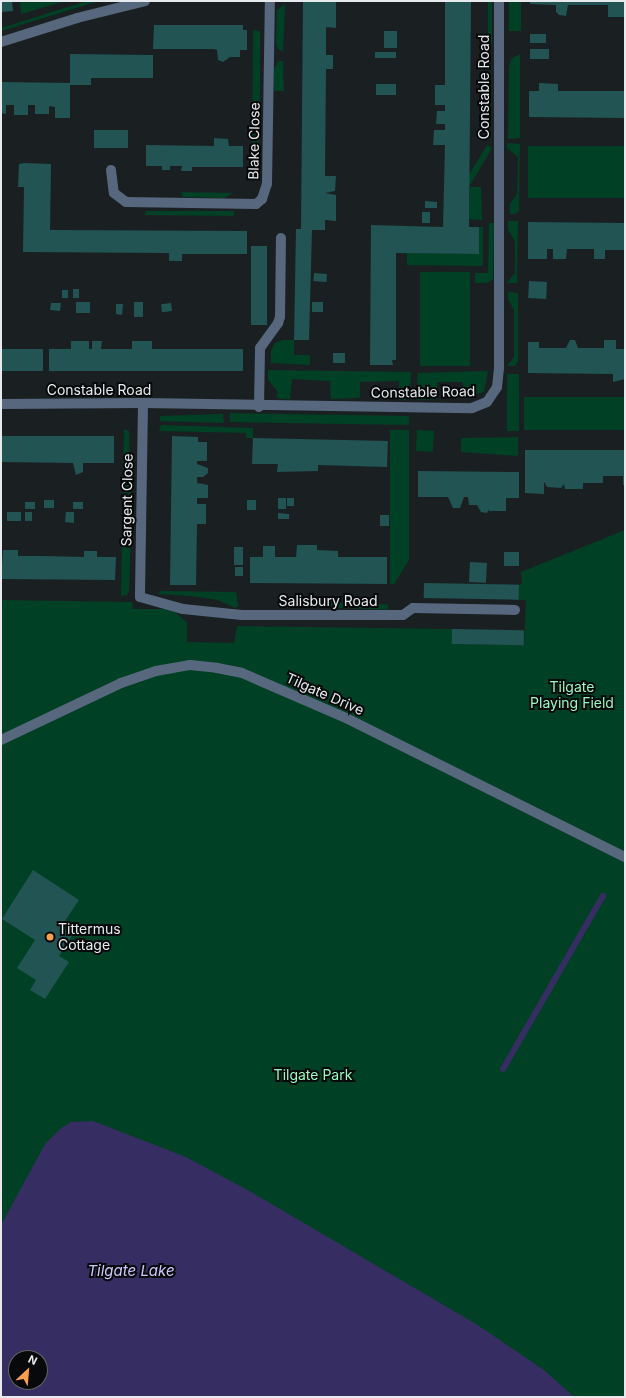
<!DOCTYPE html>
<html>
<head>
<meta charset="utf-8">
<style>
  body { margin:0 }
  #map { position:relative; width:626px; height:1398px; overflow:hidden; background:#1a2022; font-family:Inter,sans-serif }
  div>[style] { position:absolute }
  [style*='--x'] { left:calc(var(--x)*1px); top:calc(var(--y)*1px); width:calc(var(--w)*1px); rotate:calc(var(--a)*1deg) }
  .green>* { inset:0; background:#004025; transform-origin:0 0 }
  .water>* { inset:0; background:#362e63 }
  .stream>* { height:6px; margin:-3px; padding:0 3px; transform-origin:3px; border-radius:3px; background:#362e63 }
  .building>* { inset:0; background:#215452; transform-origin:0 0 }
  .service>* { height:10px; margin:-5px; padding:0 5px; transform-origin:5px; border-radius:5px; background:#57677e }
  .minor>* { height:10px; margin:-5px; padding:0 5px; transform-origin:5px; border-radius:5px; background:#57677e }
  .dots>* { width:11px; height:11px; translate:-50% -50%; box-sizing:border-box; border:2px solid #07090a; border-radius:50% }
  span { translate:-50% -50%; white-space:nowrap; text-align:center; line-height:1.15; -webkit-text-stroke:4px #07090a; paint-order:stroke }
  .street-label { font-size:14px; color:#e7eaec }
  .park-label { font-size:14px; color:#97f9c1 }
  .poi-label { font-size:14px; color:#e7eaec }
  .left { translate:0 -50%; text-align:left }
  .water-label { font-size:15px; color:#ccc8fd; font-style:italic }
  .frame { position:absolute; inset:0; border:2px solid #e7eaec; pointer-events:none }
  .north { position:absolute; left:8px; top:1350px; width:40px; height:40px; box-sizing:border-box; background:#07090a; border:1px solid #616364; border-radius:50%; rotate:26deg; font-size:11px; font-weight:700; line-height:16px; text-align:center; color:#e7eaec }
  .north::after { content:''; display:block; margin:auto; width:14px; height:18px; background:#f99f4d; clip-path:polygon(50% 0,100% 100%,50% 72%,0 100%) }
</style>
</head>
<body>
<div id="map">
  <div class="green">
    <div style="clip-path:polygon(20px 1px,65px 1px,21px 14px)"></div>
    <div style="clip-path:polygon(87px 1px,99px 1px,1px 31px,1px 28px)"></div>
    <div style="left:488px;top:1px;width:4px;height:43px"></div>
    <div style="left:509px;top:1px;width:12px;height:30px"></div>
    <div style="clip-path:polygon(285px 4px,283px 51px,278px 49px,276px 44px,277px 10px)"></div>
    <div style="clip-path:polygon(253px 30px,260px 31px,260px 92px,258px 166px,255px 178px,252px 178px)"></div>
    <div style="clip-path:polygon(520px 54px,520px 138px,508px 139px,509px 67px,511px 59px)"></div>
    <div style="clip-path:polygon(279px 61px,283px 61px,284px 91px,274px 91px,274px 69px)"></div>
    <div style="clip-path:polygon(507px 143px,520px 144px,519px 211px,515px 214px,510px 214px,510px 204px,517px 194px,518px 157px,507px 148px)"></div>
    <div style="left:487px;top:145px;width:6px;height:68px;rotate:31deg"></div>
    <div style="left:528px;top:146px;width:97px;height:52px"></div>
    <div style="clip-path:polygon(470px 187px,481px 187px,482px 220px,469px 219px)"></div>
    <div style="clip-path:polygon(181px 192px,233px 193px,224px 198px,183px 197px)"></div>
    <div style="clip-path:polygon(146px 211px,234px 211px,234px 216px,145px 215px)"></div>
    <div style="clip-path:polygon(508px 221px,518px 221px,517px 283px,507px 283px,515px 273px,515px 241px,508px 230px)"></div>
    <div style="clip-path:polygon(489px 223px,494px 223px,493px 279px,487px 283px,475px 283px,475px 273px,488px 273px)"></div>
    <div style="clip-path:polygon(479px 227px,483px 227px,483px 266px,407px 265px,407px 253px,479px 254px)"></div>
    <div style="left:420px;top:272px;width:50px;height:94px"></div>
    <div style="clip-path:polygon(508px 292px,518px 293px,518px 361px,515px 366px,507px 366px,514px 357px,514px 310px,508px 299px)"></div>
    <div style="clip-path:polygon(283px 340px,294px 340px,294px 355px,310px 355px,310px 365px,271px 363px,271px 351px,275px 343px)"></div>
    <div style="clip-path:polygon(268px 370px,411px 372px,410px 392px,406px 400px,399px 400px,399px 381px,360px 382px,360px 397px,358px 398px,331px 399px,330px 381px,292px 379px,290px 399px,282px 399px,276px 397px,278px 392px,268px 380px)"></div>
    <div style="clip-path:polygon(488px 371px,484px 392px,463px 397px,463px 382px,437px 382px,437px 399px,416px 400px,418px 373px)"></div>
    <div style="left:507px;top:374px;width:12px;height:57px"></div>
    <div style="left:524px;top:397px;width:101px;height:33px"></div>
    <div style="left:230px;top:413px;width:179px;height:9px;rotate:1deg"></div>
    <div style="clip-path:polygon(223px 414px,224px 423px,160px 421px,160px 416px)"></div>
    <div style="clip-path:polygon(161px 425px,253px 428px,253px 438px,246px 438px,246px 433px,159px 431px)"></div>
    <div style="clip-path:polygon(124px 429px,129px 431px,131px 518px,129px 591px,127px 595px,121px 596px)"></div>
    <div style="clip-path:polygon(390px 430px,409px 430px,409px 560px,394px 584px,390px 584px)"></div>
    <div style="left:417px;top:430px;width:17px;height:21px;rotate:3deg"></div>
    <div style="clip-path:polygon(518px 437px,518px 456px,461px 452px,461px 438px)"></div>
    <div style="clip-path:polygon(evenodd,625px 530px,625px 1397px,1px 1397px,1px 600px,132px 602px,133px 609px,166px 609px,175px 612px,187px 623px,187px 642px,234px 643px,237px 626px,452px 629px,452px 644px,524px 645px,526px 600px,519px 600px,519px 585px,522px 584px,521px 572px,625px 530px,16px 1358px,40px 1358px,40px 1382px,16px 1382px,16px 1358px)"></div>
    <div style="clip-path:polygon(160px 591px,236px 592px,238px 606px,235px 608px,218px 600px,191px 596px,159px 594px)"></div>
    <div style="left:316px;top:602px;width:72px;height:5px;rotate:2deg"></div>
  </div>
  <div class="water">
    <div style="clip-path:polygon(evenodd,93px 1121px,186px 1157px,251px 1192px,476px 1324px,544px 1370px,574px 1397px,1px 1397px,1px 1225px,45px 1144px,60px 1129px,71px 1122px,93px 1121px,16px 1358px,40px 1358px,40px 1382px,16px 1382px,16px 1358px)"></div>
  </div>
  <div class="stream">
    <div style="--x:503;--y:1069;--w:200;--a:-60"></div>
  </div>
  <div class="building">
    <div style="clip-path:polygon(1px 1px,12px 1px,13px 11px,1px 12px)"></div>
    <div style="clip-path:polygon(303px 1px,336px 1px,336px 28px,326px 27px,326px 55px,333px 55px,333px 69px,326px 69px,325px 172px,325px 176px,336px 176px,335px 191px,325px 193px,336px 195px,336px 221px,325px 220px,325px 230px,312px 230px,309px 340px,294px 340px,296px 229px,301px 229px)"></div>
    <div style="clip-path:polygon(445px 1px,471px 1px,469px 227px,479px 227px,479px 254px,396px 253px,396px 360px,392px 360px,393px 365px,370px 365px,371px 225px,443px 227px,445px 145px,433px 145px,434px 130px,445px 130px,445px 124px,436px 124px,437px 111px,445px 111px,445px 105px,435px 105px,435px 85px,445px 85px)"></div>
    <div style="clip-path:polygon(530px 1px,625px 1px,625px 17px,608px 17px,608px 5px,568px 5px,566px 16px,559px 15px,556px 12px,556px 5px,530px 4px)"></div>
    <div style="clip-path:polygon(154px 25px,243px 25px,243px 30px,247px 30px,247px 50px,240px 50px,240px 57px,230px 57px,223px 62px,218px 60px,217px 50px,214px 49px,153px 49px)"></div>
    <div style="left:384px;top:31px;width:13px;height:17px"></div>
    <div style="left:530px;top:34px;width:16px;height:9px"></div>
    <div style="left:530px;top:49px;width:19px;height:10px"></div>
    <div style="left:375px;top:52px;width:21px;height:6px"></div>
    <div style="clip-path:polygon(70px 54px,153px 55px,153px 78px,91px 78px,91px 85px,70px 85px,70px 118px,55px 118px,55px 107px,49px 106px,49px 114px,35px 114px,35px 105px,28px 105px,28px 115px,14px 115px,14px 105px,6px 105px,6px 114px,1px 113px,1px 82px,70px 83px)"></div>
    <div style="clip-path:polygon(539px 83px,558px 84px,558px 91px,625px 91px,625px 118px,529px 117px,529px 91px,539px 91px)"></div>
    <div style="left:376px;top:84px;width:20px;height:11px"></div>
    <div style="left:94px;top:130px;width:34px;height:18px"></div>
    <div style="clip-path:polygon(214px 138px,228px 139px,229px 146px,243px 146px,243px 167px,192px 167px,192px 171px,181px 171px,182px 166px,170px 166px,170px 170px,162px 170px,162px 166px,146px 166px,146px 145px,214px 146px)"></div>
    <div style="clip-path:polygon(24px 163px,51px 164px,50px 230px,247px 231px,247px 254px,182px 254px,182px 261px,169px 261px,169px 253px,23px 252px,24px 187px,18px 187px,19px 164px)"></div>
    <div style="clip-path:polygon(425px 201px,437px 202px,437px 208px,425px 208px)"></div>
    <div style="left:422px;top:212px;width:8px;height:11px"></div>
    <div style="clip-path:polygon(528px 222px,625px 223px,625px 250px,605px 250px,605px 259px,594px 259px,594px 249px,567px 249px,566px 259px,553px 259px,553px 249px,547px 249px,547px 259px,528px 259px)"></div>
    <div style="left:251px;top:246px;width:16px;height:79px"></div>
    <div style="left:314px;top:273px;width:13px;height:8px;rotate:4deg"></div>
    <div style="left:529px;top:281px;width:18px;height:17px;rotate:3deg"></div>
    <div style="left:73px;top:289px;width:6px;height:9px"></div>
    <div style="left:62px;top:290px;width:6px;height:8px"></div>
    <div style="left:76px;top:302px;width:14px;height:11px"></div>
    <div style="left:134px;top:302px;width:9px;height:15px"></div>
    <div style="left:312px;top:302px;width:11px;height:10px"></div>
    <div style="clip-path:polygon(51px 303px,61px 303px,60px 311px,50px 310px)"></div>
    <div style="left:171px;top:303px;width:8px;height:10px;rotate:83deg"></div>
    <div style="clip-path:polygon(116px 304px,123px 304px,122px 315px,116px 314px)"></div>
    <div style="clip-path:polygon(570px 340px,575px 340px,578px 348px,604px 348px,604px 340px,616px 340px,616px 349px,625px 349px,625px 379px,613px 382px,613px 374px,528px 373px,528px 342px,539px 342px,539px 348px,566px 348px)"></div>
    <div style="clip-path:polygon(71px 341px,89px 341px,89px 349px,92px 349px,92px 341px,102px 341px,101px 349px,132px 349px,132px 341px,152px 341px,152px 349px,243px 349px,243px 371px,49px 371px,49px 349px,71px 349px)"></div>
    <div style="left:1px;top:349px;width:42px;height:22px"></div>
    <div style="left:333px;top:353px;width:12px;height:10px"></div>
    <div style="clip-path:polygon(1px 436px,114px 436px,114px 463px,83px 463px,83px 472px,76px 475px,73px 463px,1px 462px)"></div>
    <div style="clip-path:polygon(172px 436px,198px 437px,198px 442px,207px 442px,207px 461px,197px 461px,197px 464px,208px 468px,208px 473px,203px 477px,197px 477px,197px 483px,208px 485px,208px 498px,197px 498px,197px 504px,206px 504px,206px 524px,197px 524px,196px 585px,170px 585px)"></div>
    <div style="clip-path:polygon(253px 438px,388px 441px,387px 467px,318px 465px,318px 471px,277px 472px,278px 464px,252px 464px)"></div>
    <div style="clip-path:polygon(525px 450px,625px 450px,625px 485px,623px 485px,623px 476px,603px 476px,603px 483px,583px 483px,583px 489px,565px 489px,564px 484px,561px 488px,547px 487px,544px 482px,544px 494px,525px 493px)"></div>
    <div style="clip-path:polygon(418px 471px,519px 472px,519px 498px,506px 498px,506px 511px,489px 511px,489px 509px,487px 513px,481px 512px,477px 505px,469px 505px,468px 497px,464px 497px,460px 508px,453px 508px,448px 497px,418px 497px)"></div>
    <div style="left:278px;top:498px;width:8px;height:11px"></div>
    <div style="left:287px;top:498px;width:7px;height:8px"></div>
    <div style="left:44px;top:500px;width:10px;height:8px"></div>
    <div style="left:247px;top:500px;width:9px;height:10px"></div>
    <div style="left:25px;top:502px;width:10px;height:7px"></div>
    <div style="left:73px;top:502px;width:10px;height:7px"></div>
    <div style="left:7px;top:512px;width:14px;height:9px"></div>
    <div style="left:25px;top:512px;width:7px;height:9px"></div>
    <div style="clip-path:polygon(66px 512px,74px 512px,74px 523px,65px 522px)"></div>
    <div style="clip-path:polygon(278px 513px,289px 514px,289px 519px,278px 519px)"></div>
    <div style="left:380px;top:515px;width:9px;height:11px"></div>
    <div style="clip-path:polygon(297px 545px,317px 545px,317px 550px,338px 551px,338px 557px,387px 557px,387px 584px,250px 583px,250px 557px,263px 557px,263px 546px,275px 546px,275px 557px,296px 557px)"></div>
    <div style="left:234px;top:547px;width:9px;height:18px"></div>
    <div style="clip-path:polygon(3px 550px,18px 550px,18px 556px,42px 556px,84px 557px,84px 551px,97px 551px,97px 557px,116px 557px,115px 580px,1px 579px)"></div>
    <div style="left:504px;top:552px;width:15px;height:14px"></div>
    <div style="left:470px;top:562px;width:17px;height:20px;rotate:3deg"></div>
    <div style="left:235px;top:567px;width:8px;height:9px"></div>
    <div style="left:424px;top:583px;width:95px;height:15px;rotate:1deg"></div>
    <div style="left:452px;top:629px;width:72px;height:15px;rotate:1deg"></div>
    <div style="clip-path:polygon(33px 870px,79px 900px,61px 927px,73px 934px,59px 956px,69px 962px,45px 999px,30px 990px,36px 980px,17px 968px,35px 940px,2px 919px)"></div>
  </div>
  <div class="service">
    <div style="--x:259;--y:407;--w:59;--a:-89"></div>
    <div style="--x:260;--y:348;--w:31;--a:-54"></div>
    <div style="--x:278;--y:323;--w:6;--a:-72"></div>
    <div style="--x:280;--y:317;--w:79;--a:-89.3"></div>
  </div>
  <div class="minor">
    <div style="--x:1;--y:42;--w:80;--a:-17.5"></div>
    <div style="--x:77;--y:18;--w:70;--a:-14"></div>
    <div style="--x:111;--y:170;--w:23;--a:83"></div>
    <div style="--x:114;--y:193;--w:15;--a:37"></div>
    <div style="--x:126;--y:202;--w:130;--a:0.9"></div>
    <div style="--x:256;--y:204;--w:8;--a:-40"></div>
    <div style="--x:262;--y:199;--w:16;--a:-72"></div>
    <div style="--x:267;--y:184;--w:183;--a:-89.1"></div>
    <div style="--x:143;--y:403;--w:194;--a:90.9"></div>
    <div style="--x:140;--y:597;--w:45;--a:15.6"></div>
    <div style="--x:183;--y:609;--w:59;--a:5.8"></div>
    <div style="--x:242;--y:615;--w:161;--a:0"></div>
    <div style="--x:403;--y:615;--w:12;--a:-35"></div>
    <div style="--x:413;--y:608;--w:102;--a:1.1"></div>
    <div style="--x:1;--y:404;--w:142;--a:-0.4"></div>
    <div style="--x:143;--y:403;--w:329;--a:0.9"></div>
    <div style="--x:472;--y:408;--w:16;--a:-22"></div>
    <div style="--x:487;--y:402;--w:18;--a:-56"></div>
    <div style="--x:497;--y:387;--w:19;--a:-84"></div>
    <div style="--x:499;--y:368;--w:367;--a:-90"></div>
    <div style="--x:1;--y:740;--w:133;--a:-25.4"></div>
    <div style="--x:121;--y:683;--w:37;--a:-19"></div>
    <div style="--x:156;--y:671;--w:35;--a:-10"></div>
    <div style="--x:190;--y:665;--w:27;--a:6"></div>
    <div style="--x:217;--y:668;--w:25;--a:11"></div>
    <div style="--x:242;--y:673;--w:113;--a:23.4"></div>
    <div style="--x:346;--y:718;--w:312;--a:26.5"></div>
  </div>
  <div class="dots">
    <div style="left:50px;top:937px;background:#f99f4d"></div>
  </div>
  <div class="street-label">
    <span style="left:484px;top:87px;rotate:-90deg">Constable Road</span>
    <span style="left:254px;top:141px;rotate:-89deg">Blake Close</span>
    <span style="left:99px;top:390px">Constable Road</span>
    <span style="left:423px;top:392px;rotate:-1deg">Constable Road</span>
    <span style="left:127px;top:500px;rotate:-89deg">Sargent Close</span>
    <span style="left:328px;top:601px">Salisbury Road</span>
    <span style="left:325px;top:694px;rotate:24deg">Tilgate Drive</span>
  </div>
  <div class="park-label">
    <span style="left:572px;top:695px">Tilgate<br>Playing Field</span>
    <span style="left:313px;top:1075px">Tilgate Park</span>
  </div>
  <div class="poi-label">
    <span class="left" style="left:58px;top:937px">Tittermus<br>Cottage</span>
  </div>
  <div class="water-label">
    <span style="left:131px;top:1271px">Tilgate Lake</span>
  </div>
  <div class="frame"></div>
  <div class="north">N</div>
</div>
</body>
</html>
